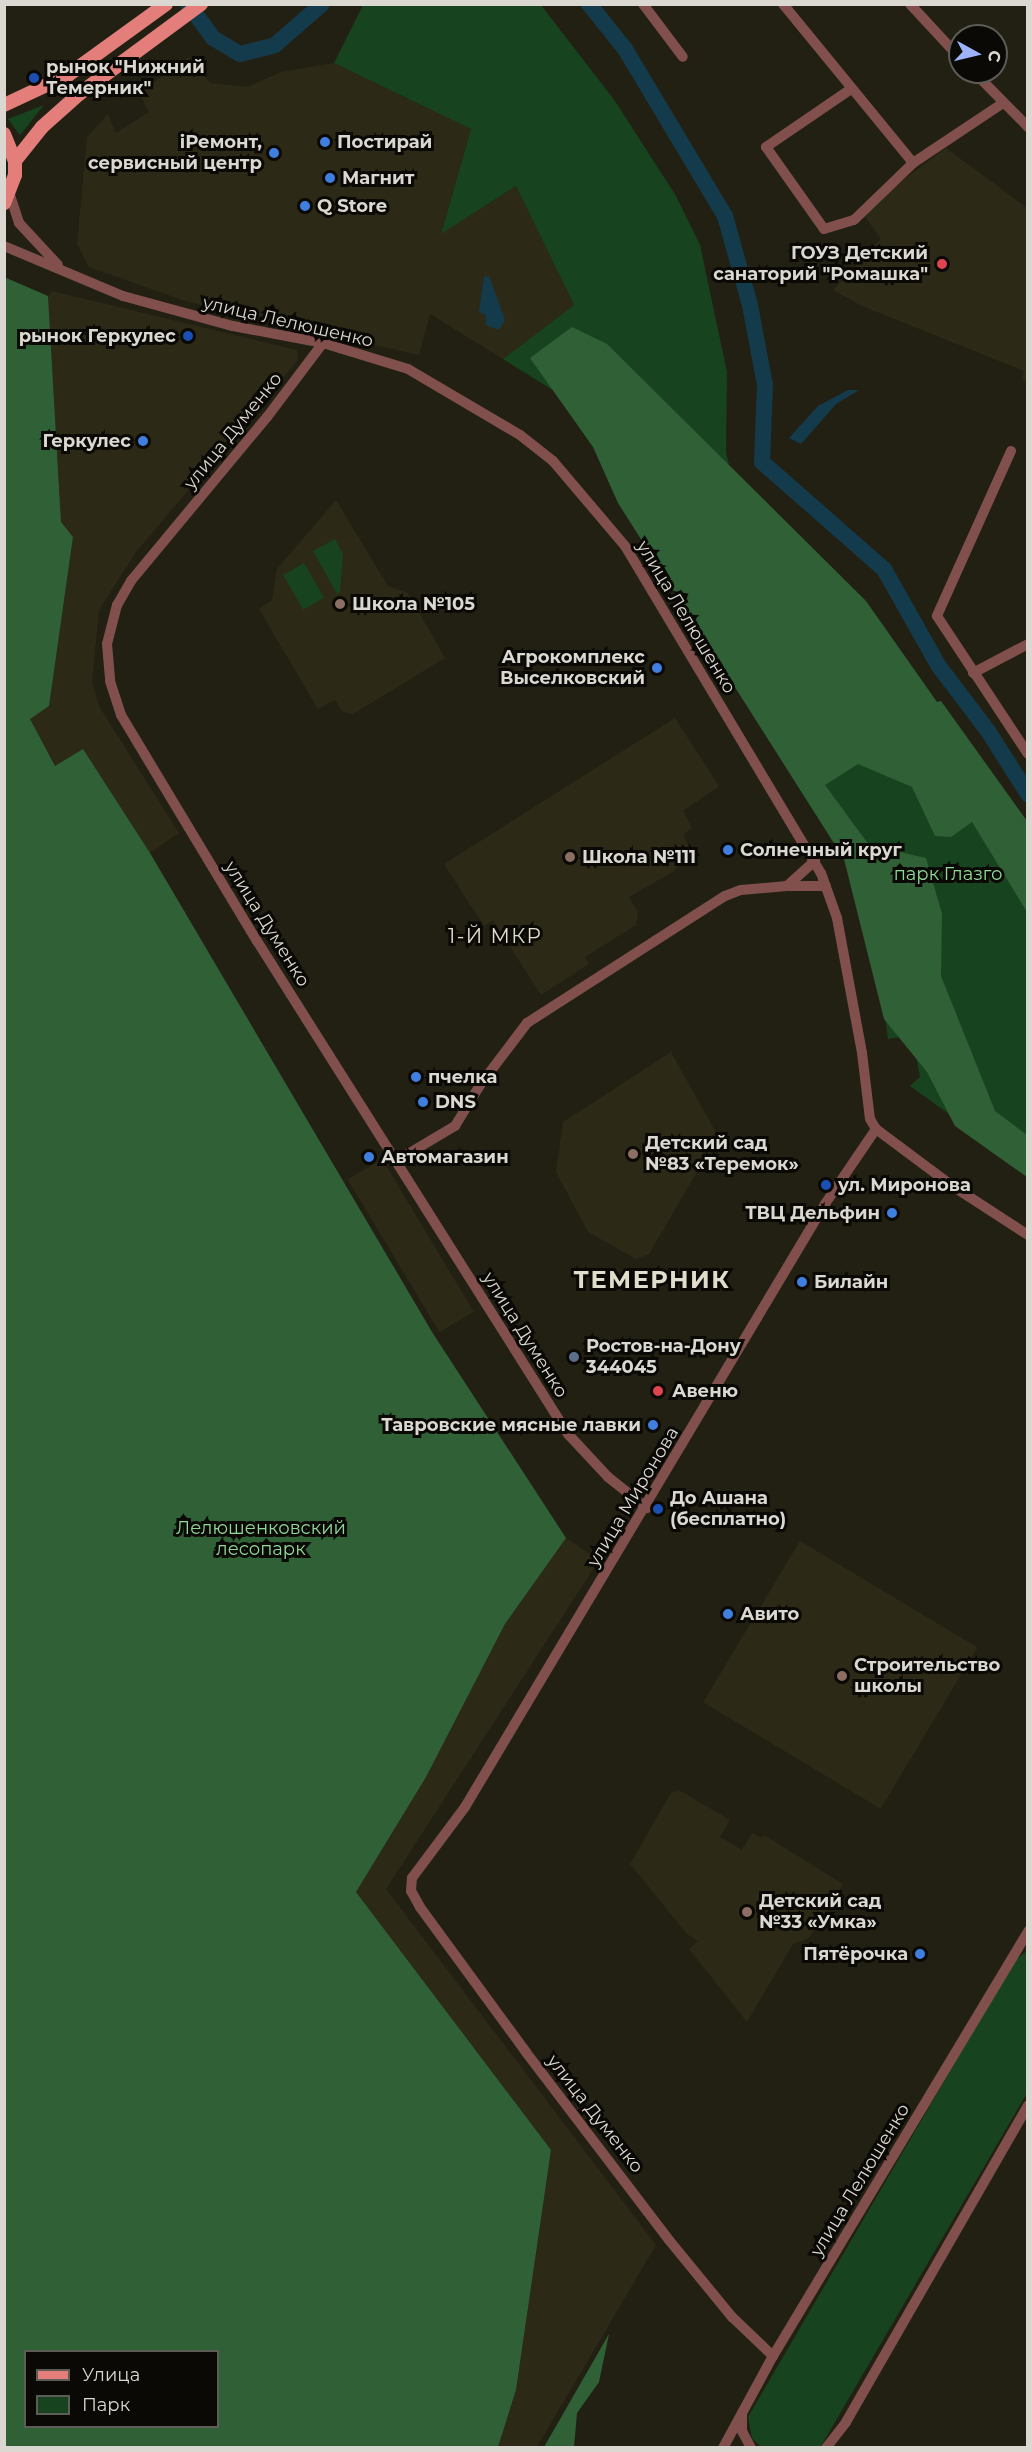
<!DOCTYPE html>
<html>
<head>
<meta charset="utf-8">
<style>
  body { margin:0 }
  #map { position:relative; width:1032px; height:2452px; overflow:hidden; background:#222013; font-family:Montserrat,sans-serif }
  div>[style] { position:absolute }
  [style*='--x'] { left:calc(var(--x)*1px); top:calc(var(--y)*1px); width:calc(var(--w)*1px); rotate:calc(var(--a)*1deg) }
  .built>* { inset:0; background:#2c2916; transform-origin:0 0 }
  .green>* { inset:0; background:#18431f; transform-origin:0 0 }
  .forest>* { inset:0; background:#306136 }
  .water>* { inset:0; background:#143b4c }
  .river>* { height:16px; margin:-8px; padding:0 8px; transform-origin:8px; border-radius:8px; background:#143b4c }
  .minor>* { height:10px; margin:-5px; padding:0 5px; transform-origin:5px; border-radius:5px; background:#81504d }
  .major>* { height:14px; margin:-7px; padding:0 7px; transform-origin:7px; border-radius:7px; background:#e37e7a }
  .dots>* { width:16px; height:16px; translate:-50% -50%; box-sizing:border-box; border:3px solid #0a0905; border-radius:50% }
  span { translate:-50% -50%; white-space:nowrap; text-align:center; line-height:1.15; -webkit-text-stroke:6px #0a0905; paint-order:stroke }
  .poi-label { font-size:18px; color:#dad8d0; font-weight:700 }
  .left { translate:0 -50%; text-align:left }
  .right { translate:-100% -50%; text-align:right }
  .street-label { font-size:18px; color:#dad8d0 }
  .park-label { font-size:18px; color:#90d997 }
  .neighbourhood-label { font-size:20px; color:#e0ddcd; letter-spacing:1.5px }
  .district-label { font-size:24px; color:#e0ddcd; font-weight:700; letter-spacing:1.5px }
  .frame { position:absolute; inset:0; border:6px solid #dad8d0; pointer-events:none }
  .legend { position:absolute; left:24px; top:2350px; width:195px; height:78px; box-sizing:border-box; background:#0a0905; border:2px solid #5d5c56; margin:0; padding:8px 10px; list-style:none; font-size:18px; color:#dad8d0 }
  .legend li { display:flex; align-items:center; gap:12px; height:30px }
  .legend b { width:30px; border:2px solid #5d5c56 }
  .north { position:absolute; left:948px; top:24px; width:60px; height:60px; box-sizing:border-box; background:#0a0905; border:2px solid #5d5c56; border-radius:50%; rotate:98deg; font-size:16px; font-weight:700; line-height:24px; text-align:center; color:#dad8d0 }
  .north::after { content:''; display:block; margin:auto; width:21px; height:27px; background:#9eb3fd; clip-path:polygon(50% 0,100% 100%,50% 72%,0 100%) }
</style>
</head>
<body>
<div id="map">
  <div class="built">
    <div style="clip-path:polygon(189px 57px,210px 83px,247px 87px,281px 72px,334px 63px,471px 129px,441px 233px,516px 186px,574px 305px,503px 359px,430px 314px,419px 355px,185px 301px,89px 267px,77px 244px,87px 137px,108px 114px,116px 133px,149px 112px,139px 93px)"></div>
    <div style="clip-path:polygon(946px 148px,1027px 208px,1027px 382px,1022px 379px,1024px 371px,862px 306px,833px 290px,881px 239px,864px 215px,871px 204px)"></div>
    <div style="clip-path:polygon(52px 291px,297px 350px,298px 360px,136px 552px,99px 610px,92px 682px,100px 708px,179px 833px,150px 853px,83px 749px,55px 766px,29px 719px,49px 706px,73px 537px,61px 523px,48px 296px)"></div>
    <div style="clip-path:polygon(336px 500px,388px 586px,408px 593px,445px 658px,353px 714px,343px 712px,335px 700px,318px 709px,259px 609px,272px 600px,277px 569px)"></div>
    <div style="clip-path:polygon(675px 718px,719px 786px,683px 811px,692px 828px,683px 835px,691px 850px,674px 871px,629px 897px,638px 912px,636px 925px,585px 957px,589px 964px,541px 995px,493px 920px,484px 926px,444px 864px)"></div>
    <div style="clip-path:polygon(671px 1052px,718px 1136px,649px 1254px,636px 1259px,588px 1232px,556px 1172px,563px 1122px)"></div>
    <div style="left:382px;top:1159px;width:178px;height:40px;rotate:59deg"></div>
    <div style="clip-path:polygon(566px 1538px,599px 1560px,386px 1889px,656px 2245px,537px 2447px,498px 2447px,516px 2390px,551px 2150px,356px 1892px,426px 1777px,505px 1624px)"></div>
    <div style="left:800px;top:1541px;width:207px;height:188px;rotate:31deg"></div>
    <div style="clip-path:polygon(679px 1790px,730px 1820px,720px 1837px,742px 1850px,752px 1833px,761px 1838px,764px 1835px,843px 1884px,809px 1938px,793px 1944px,747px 2022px,689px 1949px,698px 1941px,687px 1934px,630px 1864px,671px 1793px)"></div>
  </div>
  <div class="green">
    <div style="clip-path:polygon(363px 5px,541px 5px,615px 101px,676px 196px,700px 245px,727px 372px,726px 453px,732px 477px,1027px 844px,1027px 1170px,910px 1086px,920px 1077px,912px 1035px,888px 1039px,866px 867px,591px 414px,503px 359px,574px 305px,516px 186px,441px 234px,471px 129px,334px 63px)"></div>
    <div style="clip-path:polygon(44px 105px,20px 135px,8px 119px)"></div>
    <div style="clip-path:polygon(335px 539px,343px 554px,340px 592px,337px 594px,313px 551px)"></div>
    <div style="left:304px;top:563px;width:40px;height:24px;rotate:60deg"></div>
    <div style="clip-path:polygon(1027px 1951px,1027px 2093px,821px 2446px,761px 2447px,752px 2438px,748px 2417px,1015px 1960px)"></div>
  </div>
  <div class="forest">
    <div style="clip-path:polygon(evenodd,4px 277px,48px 296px,61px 522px,73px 537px,49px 706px,30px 719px,55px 766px,83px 749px,150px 853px,432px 1332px,566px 1538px,505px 1624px,426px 1777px,356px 1892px,551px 2150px,516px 2390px,498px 2447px,5px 2447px,4px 277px,26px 2352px,218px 2352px,218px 2426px,26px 2426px,26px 2352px)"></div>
    <div style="clip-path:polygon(572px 327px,607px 344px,866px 601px,937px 702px,941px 701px,1027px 821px,1027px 912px,972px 822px,951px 837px,935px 836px,912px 787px,858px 764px,825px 785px,869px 845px,926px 858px,942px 914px,941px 976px,995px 1111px,1027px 1135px,1027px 1177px,955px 1126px,927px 1072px,884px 1019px,844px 859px,618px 503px,593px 447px,530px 358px)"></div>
    <div style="clip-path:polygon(609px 2334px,599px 2382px,577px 2413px,574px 2447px,544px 2447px)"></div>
  </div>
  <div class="water">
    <div style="clip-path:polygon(489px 276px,505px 320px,499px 330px,486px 325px,486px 315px,479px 312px,484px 277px)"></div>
    <div style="clip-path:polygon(848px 390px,859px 390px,836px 404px,801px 444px,789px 438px,818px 406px)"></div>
  </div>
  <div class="river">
    <div style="--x:188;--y:4;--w:42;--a:53.7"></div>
    <div style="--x:213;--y:38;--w:31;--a:31"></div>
    <div style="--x:240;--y:54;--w:36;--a:-14"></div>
    <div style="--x:275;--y:45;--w:62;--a:-41.1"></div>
    <div style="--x:589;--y:4;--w:58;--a:51.3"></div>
    <div style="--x:625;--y:49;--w:195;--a:59.1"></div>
    <div style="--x:725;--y:216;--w:92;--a:74.3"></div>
    <div style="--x:750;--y:305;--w:81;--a:79.4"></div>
    <div style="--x:765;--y:385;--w:77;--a:92.2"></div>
    <div style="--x:762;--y:462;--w:162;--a:41.3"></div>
    <div style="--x:884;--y:569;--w:110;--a:60.6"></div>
    <div style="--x:938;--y:665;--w:83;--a:52.9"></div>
    <div style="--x:988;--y:731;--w:75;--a:57.6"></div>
  </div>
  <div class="minor">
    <div style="--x:643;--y:4;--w:66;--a:53"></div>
    <div style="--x:783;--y:4;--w:205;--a:50.7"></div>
    <div style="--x:910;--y:4;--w:74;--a:47.2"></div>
    <div style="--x:974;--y:72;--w:77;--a:45.5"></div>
    <div style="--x:851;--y:89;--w:103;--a:145.7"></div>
    <div style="--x:766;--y:147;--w:100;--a:54.7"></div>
    <div style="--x:824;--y:229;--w:31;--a:-17"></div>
    <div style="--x:854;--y:220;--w:82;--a:-44"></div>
    <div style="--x:913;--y:163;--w:108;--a:-33.7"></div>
    <div style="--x:10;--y:195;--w:29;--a:72"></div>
    <div style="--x:19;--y:223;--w:57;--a:47.1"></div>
    <div style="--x:4;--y:246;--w:129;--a:22.8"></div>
    <div style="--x:123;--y:296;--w:114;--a:15.3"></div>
    <div style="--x:233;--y:326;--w:92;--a:10.7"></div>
    <div style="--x:323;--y:343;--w:89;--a:17"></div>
    <div style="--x:408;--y:369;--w:130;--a:30.5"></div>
    <div style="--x:520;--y:435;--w:42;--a:38.2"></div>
    <div style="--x:553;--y:461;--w:111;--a:49.7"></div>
    <div style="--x:625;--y:546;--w:381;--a:59.1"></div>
    <div style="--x:821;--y:873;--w:48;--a:70.4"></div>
    <div style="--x:837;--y:918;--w:137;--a:79.5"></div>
    <div style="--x:862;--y:1053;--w:66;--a:83.1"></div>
    <div style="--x:870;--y:1119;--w:12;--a:59"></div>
    <div style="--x:876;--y:1129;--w:94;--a:36.7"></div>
    <div style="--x:951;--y:1185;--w:92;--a:33"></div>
    <div style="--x:323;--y:343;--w:93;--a:127.1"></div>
    <div style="--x:267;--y:417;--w:213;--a:129.7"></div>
    <div style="--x:131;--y:581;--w:28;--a:120"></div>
    <div style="--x:117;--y:605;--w:40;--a:104.4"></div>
    <div style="--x:107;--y:644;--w:37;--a:85"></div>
    <div style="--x:110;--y:681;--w:36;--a:72"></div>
    <div style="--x:121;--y:715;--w:264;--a:59"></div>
    <div style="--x:257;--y:941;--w:583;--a:57.75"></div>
    <div style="--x:568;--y:1434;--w:59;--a:47.1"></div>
    <div style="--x:608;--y:1477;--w:50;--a:38.5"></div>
    <div style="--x:1011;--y:451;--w:181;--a:114.2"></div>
    <div style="--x:937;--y:616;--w:165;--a:56.6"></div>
    <div style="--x:973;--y:673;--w:62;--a:-27.8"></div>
    <div style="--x:787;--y:886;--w:39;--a:0"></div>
    <div style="--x:396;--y:1161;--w:69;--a:-30.7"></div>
    <div style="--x:455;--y:1126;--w:48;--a:-58.6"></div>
    <div style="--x:480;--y:1085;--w:78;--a:-52.8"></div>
    <div style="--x:527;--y:1023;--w:235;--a:-32.7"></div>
    <div style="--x:725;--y:896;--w:17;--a:-21"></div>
    <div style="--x:741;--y:890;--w:46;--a:-5"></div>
    <div style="--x:787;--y:886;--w:38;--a:-42"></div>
    <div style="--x:773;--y:2356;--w:57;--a:-136.4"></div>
    <div style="--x:732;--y:2317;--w:99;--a:-129.3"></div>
    <div style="--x:669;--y:2240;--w:236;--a:-127.3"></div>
    <div style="--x:526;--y:2052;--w:180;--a:-126.2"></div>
    <div style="--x:420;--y:1907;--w:18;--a:-119"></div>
    <div style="--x:411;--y:1891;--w:13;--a:-86"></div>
    <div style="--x:412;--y:1878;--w:89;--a:-53.3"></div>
    <div style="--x:465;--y:1807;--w:702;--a:-59.16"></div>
    <div style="--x:825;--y:1204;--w:91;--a:-55.8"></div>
    <div style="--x:742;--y:2413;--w:18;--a:90"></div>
    <div style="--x:742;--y:2431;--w:19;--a:62"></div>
    <div style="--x:723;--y:2448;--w:105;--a:-61.5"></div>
    <div style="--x:773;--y:2356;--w:496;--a:-59"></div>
    <div style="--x:826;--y:2448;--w:33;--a:-52"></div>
    <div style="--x:846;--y:2422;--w:365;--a:-60.1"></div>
  </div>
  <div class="major">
    <div style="--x:4;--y:105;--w:71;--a:-25.1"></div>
    <div style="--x:68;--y:75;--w:121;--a:-35.9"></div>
    <div style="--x:4;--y:134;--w:29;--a:68"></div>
    <div style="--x:15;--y:161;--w:14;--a:90"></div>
    <div style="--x:15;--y:175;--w:30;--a:111"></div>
    <div style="--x:15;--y:161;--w:43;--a:-51.5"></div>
    <div style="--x:42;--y:127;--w:50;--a:-41.7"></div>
    <div style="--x:79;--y:94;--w:152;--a:-36.4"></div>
  </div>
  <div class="dots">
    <div style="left:34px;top:78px;background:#1a4fb4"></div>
    <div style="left:325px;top:142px;background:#3f7fe0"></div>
    <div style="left:274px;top:153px;background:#3f7fe0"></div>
    <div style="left:330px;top:178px;background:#3f7fe0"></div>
    <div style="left:305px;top:206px;background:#3f7fe0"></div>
    <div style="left:942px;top:264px;background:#e0444e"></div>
    <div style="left:188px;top:336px;background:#1a4fb4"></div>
    <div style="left:143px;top:441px;background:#3f7fe0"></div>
    <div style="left:340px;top:604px;background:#8d6e63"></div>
    <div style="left:657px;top:668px;background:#3f7fe0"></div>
    <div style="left:728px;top:850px;background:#3f7fe0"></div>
    <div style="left:570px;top:857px;background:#8d6e63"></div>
    <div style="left:416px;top:1077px;background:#3f7fe0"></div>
    <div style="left:423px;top:1102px;background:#3f7fe0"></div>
    <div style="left:633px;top:1154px;background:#8d6e63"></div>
    <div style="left:369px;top:1157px;background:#3f7fe0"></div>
    <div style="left:826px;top:1185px;background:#1a4fb4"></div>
    <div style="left:892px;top:1213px;background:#3f7fe0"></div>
    <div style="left:802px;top:1282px;background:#3f7fe0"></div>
    <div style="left:574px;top:1357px;background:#5c6f8a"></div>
    <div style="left:658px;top:1391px;background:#e0444e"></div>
    <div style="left:653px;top:1425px;background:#3f7fe0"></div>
    <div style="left:658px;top:1509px;background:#1a4fb4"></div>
    <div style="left:728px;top:1614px;background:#3f7fe0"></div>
    <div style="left:842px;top:1676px;background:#8d6e63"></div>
    <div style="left:747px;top:1912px;background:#8d6e63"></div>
    <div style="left:920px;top:1954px;background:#3f7fe0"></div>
  </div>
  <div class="poi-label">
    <span class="left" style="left:46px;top:78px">рынок "Нижний<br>Темерник"</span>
    <span class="left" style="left:337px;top:142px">Постирай</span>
    <span class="right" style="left:262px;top:153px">iРемонт,<br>сервисный центр</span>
    <span class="left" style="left:342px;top:178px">Магнит</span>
    <span class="left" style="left:317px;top:206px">Q Store</span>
    <span class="right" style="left:928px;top:264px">ГОУЗ Детский<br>санаторий "Ромашка"</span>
    <span class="right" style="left:176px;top:336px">рынок Геркулес</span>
    <span class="right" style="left:131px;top:441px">Геркулес</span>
    <span class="left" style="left:352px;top:604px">Школа №105</span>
    <span class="right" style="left:645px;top:668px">Агрокомплекс<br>Выселковский</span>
    <span class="left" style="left:740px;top:850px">Солнечный круг</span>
    <span class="left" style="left:582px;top:857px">Школа №111</span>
    <span class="left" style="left:428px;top:1077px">пчелка</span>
    <span class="left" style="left:435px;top:1102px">DNS</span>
    <span class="left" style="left:645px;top:1154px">Детский сад<br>№83 «Теремок»</span>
    <span class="left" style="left:381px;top:1157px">Автомагазин</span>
    <span class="left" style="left:838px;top:1185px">ул. Миронова</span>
    <span class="right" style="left:880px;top:1213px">ТВЦ Дельфин</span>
    <span class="left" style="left:814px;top:1282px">Билайн</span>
    <span class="left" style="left:586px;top:1357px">Ростов-на-Дону<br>344045</span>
    <span class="left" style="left:672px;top:1391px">Авеню</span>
    <span class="right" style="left:641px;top:1425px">Тавровские мясные лавки</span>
    <span class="left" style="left:670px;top:1509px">До Ашана<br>(бесплатно)</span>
    <span class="left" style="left:740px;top:1614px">Авито</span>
    <span class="left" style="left:854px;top:1676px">Строительство<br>школы</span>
    <span class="left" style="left:759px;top:1912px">Детский сад<br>№33 «Умка»</span>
    <span class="right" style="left:908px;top:1954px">Пятёрочка</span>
  </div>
  <div class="street-label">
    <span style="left:288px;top:322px;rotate:13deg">улица Лелюшенко</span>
    <span style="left:233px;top:431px;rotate:-51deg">улица Думенко</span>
    <span style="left:686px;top:617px;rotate:59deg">улица Лелюшенко</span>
    <span style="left:267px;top:924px;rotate:58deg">улица Думенко</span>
    <span style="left:525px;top:1335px;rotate:58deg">улица Думенко</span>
    <span style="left:633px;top:1497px;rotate:-59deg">улица Миронова</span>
    <span style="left:595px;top:2114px;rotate:52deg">улица Думенко</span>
    <span style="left:860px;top:2180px;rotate:-59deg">улица Лелюшенко</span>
  </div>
  <div class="park-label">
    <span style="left:948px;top:874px">парк Глазго</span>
    <span style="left:261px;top:1539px">Лелюшенковский<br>лесопарк</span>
  </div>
  <div class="neighbourhood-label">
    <span style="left:495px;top:936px">1-Й МКР</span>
  </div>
  <div class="district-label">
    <span style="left:652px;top:1280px">ТЕМЕРНИК</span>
  </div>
  <div class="frame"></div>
  <ul class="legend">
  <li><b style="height:8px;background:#e37e7a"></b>Улица</li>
  <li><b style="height:16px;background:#18431f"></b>Парк</li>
  </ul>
  <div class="north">С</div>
</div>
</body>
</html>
